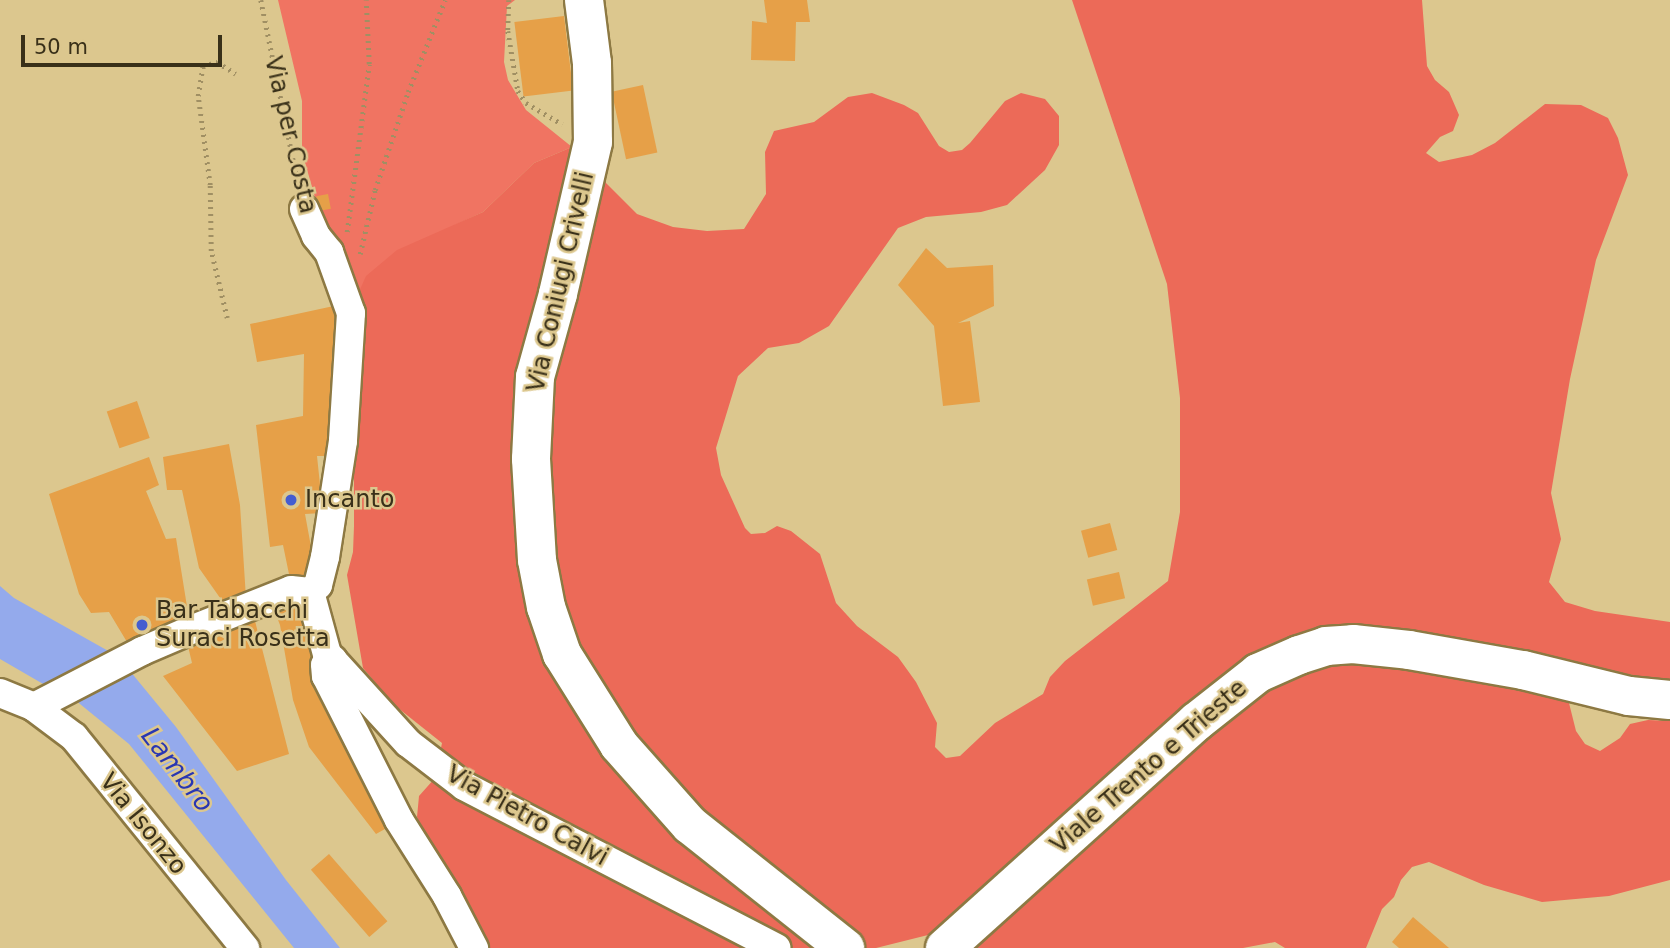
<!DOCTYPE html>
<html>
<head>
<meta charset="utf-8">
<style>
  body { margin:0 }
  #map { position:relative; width:1670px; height:948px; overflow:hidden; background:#dcc78e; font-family:"DejaVu Sans",sans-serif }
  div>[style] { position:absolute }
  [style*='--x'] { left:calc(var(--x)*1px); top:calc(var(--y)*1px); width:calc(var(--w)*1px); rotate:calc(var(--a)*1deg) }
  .green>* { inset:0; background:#f07462 }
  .forest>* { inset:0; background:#ec6a58 }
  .water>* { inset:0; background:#94aaec }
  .building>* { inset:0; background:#e6a048; transform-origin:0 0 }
  .path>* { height:4.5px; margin-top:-2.25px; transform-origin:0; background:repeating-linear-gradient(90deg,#a08f63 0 2px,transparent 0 7px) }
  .roads { filter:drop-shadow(2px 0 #8d7943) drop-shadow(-2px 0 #8d7943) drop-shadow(0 2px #8d7943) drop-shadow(0 -2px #8d7943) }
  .street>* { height:28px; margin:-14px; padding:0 14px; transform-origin:14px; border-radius:14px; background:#fff }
  .secondary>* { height:38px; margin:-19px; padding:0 19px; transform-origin:19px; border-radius:19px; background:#fff }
  .dots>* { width:19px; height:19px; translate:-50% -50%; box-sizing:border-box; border:4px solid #dcc78e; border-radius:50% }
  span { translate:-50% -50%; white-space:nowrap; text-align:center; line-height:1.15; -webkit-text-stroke:5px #dcc78e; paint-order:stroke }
  .street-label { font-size:24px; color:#393019 }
  .poi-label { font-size:24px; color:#393019 }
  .left { translate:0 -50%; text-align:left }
  .water-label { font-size:26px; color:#2836b3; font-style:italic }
  .scale { position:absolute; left:21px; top:35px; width:201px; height:32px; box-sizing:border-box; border:4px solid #393019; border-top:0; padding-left:9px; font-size:21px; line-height:24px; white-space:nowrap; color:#393019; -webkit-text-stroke:5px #dcc78e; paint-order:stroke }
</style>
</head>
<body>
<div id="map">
  <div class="green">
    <div style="clip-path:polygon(278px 0,515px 0,507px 6px,504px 62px,508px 80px,526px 110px,572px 147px,534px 163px,483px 212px,455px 225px,354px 303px,318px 208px,302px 152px,302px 101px)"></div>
  </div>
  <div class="forest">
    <div style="clip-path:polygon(1072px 0,1422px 0,1427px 66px,1435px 80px,1449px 92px,1459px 115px,1453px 131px,1440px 137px,1426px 153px,1439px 162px,1472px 155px,1495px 143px,1545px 104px,1581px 105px,1608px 118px,1618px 138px,1628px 175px,1596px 260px,1570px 379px,1551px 493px,1561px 539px,1549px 582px,1565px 602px,1595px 611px,1670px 622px,1670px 682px,1569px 663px,1341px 634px,936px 933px,876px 948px,486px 948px,432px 852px,417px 817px,419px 796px,435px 778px,442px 743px,393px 704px,363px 668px,347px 575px,353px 552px,354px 526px,354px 303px,366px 276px,397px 250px,483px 212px,534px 163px,572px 147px,598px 161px,606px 183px,637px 214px,673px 227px,707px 231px,744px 229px,766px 194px,765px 152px,774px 131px,814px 122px,848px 97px,872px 93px,904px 105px,918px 113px,939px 146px,949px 152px,962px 150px,970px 143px,1005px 101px,1021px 93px,1045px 99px,1059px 116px,1059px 145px,1045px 170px,1007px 205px,981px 212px,926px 217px,898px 228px,829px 326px,799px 343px,768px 348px,738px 376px,716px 448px,721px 475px,745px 528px,751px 534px,765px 533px,777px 526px,791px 531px,820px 554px,836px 603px,857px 626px,898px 657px,916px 682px,937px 723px,935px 747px,946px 758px,960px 756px,995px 723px,1043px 694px,1050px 677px,1065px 661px,1168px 581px,1180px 512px,1180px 398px,1167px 284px)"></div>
    <div style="clip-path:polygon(1344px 664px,1399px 668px,1539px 693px,1569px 703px,1576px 731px,1585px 744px,1600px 751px,1620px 738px,1630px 724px,1648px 720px,1670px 721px,1670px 880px,1609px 896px,1542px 902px,1484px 885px,1429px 862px,1412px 867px,1401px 880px,1394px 897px,1382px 909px,1366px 948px,1285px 948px,1275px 942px,1243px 948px,973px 948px,1091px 843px,1157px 779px,1237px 712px,1296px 674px,1324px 665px)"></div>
  </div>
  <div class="water">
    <div style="clip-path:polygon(0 586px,14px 598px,119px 657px,57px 692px,0 659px)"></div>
    <div style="clip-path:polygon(125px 665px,176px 727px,286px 880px,340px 948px,294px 948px,129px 744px,69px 695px)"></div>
  </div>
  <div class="building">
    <div style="clip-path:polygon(764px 0,807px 0,810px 22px,796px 22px,795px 61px,751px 60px,752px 21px,767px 23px)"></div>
    <div style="left:564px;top:16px;width:75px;height:50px;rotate:83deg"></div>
    <div style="left:643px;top:85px;width:69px;height:32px;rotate:78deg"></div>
    <div style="left:328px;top:194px;width:15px;height:12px;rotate:79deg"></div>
    <div style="clip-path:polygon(926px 248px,947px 268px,993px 265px,994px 306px,958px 323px,970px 321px,980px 402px,943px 406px,934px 326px,898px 285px)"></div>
    <div style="clip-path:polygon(343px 304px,335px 456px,317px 456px,323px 513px,305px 514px,316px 574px,290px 579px,283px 545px,270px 547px,256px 425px,303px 416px,304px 354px,257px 362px,250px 324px)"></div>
    <div style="left:137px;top:401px;width:39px;height:32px;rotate:71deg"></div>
    <div style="clip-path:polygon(229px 444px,240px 505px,246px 598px,225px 605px,199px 568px,182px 490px,167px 490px,163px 457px)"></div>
    <div style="clip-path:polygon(149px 457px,159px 485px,146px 491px,166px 539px,176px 538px,189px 619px,127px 642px,109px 612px,91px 613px,79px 594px,49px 494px)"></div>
    <div style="left:1110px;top:523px;width:28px;height:30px;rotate:75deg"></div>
    <div style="left:1119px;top:572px;width:27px;height:33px;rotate:77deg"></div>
    <div style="clip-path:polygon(296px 600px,319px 680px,394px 824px,376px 834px,309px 747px,293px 700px,280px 625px,273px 607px)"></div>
    <div style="clip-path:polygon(255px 621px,289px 754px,237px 771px,163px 676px,192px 663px,187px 642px)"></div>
    <div style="left:329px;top:854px;width:89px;height:24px;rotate:49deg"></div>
    <div style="clip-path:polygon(1413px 917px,1449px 948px,1399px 948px,1392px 942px)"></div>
  </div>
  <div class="path">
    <div style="--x:261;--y:0;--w:188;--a:78.6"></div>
    <div style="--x:509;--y:0;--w:31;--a:92"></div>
    <div style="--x:508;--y:31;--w:61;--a:80.5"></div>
    <div style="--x:518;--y:91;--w:14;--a:56"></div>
    <div style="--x:526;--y:103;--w:42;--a:30.3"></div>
    <div style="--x:347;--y:232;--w:169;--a:-82.5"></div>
    <div style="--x:369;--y:64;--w:64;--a:-92.7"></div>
    <div style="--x:360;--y:254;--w:66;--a:-76.8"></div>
    <div style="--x:375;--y:190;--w:103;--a:-71.4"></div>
    <div style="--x:408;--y:92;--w:99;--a:-68.1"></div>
    <div style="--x:227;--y:318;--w:69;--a:-103.4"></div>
    <div style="--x:211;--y:251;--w:66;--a:-90.9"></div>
    <div style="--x:210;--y:185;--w:90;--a:-97.7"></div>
    <div style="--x:198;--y:96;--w:30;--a:-81"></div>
    <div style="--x:203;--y:66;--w:15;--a:-16"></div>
    <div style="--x:217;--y:62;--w:22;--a:32"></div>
  </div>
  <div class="roads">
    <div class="street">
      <div style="--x:304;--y:209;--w:30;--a:66"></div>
      <div style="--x:316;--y:236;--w:21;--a:51"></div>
      <div style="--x:329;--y:252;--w:65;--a:70.2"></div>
      <div style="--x:351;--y:313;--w:128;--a:93.6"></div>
      <div style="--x:343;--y:441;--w:117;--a:98.8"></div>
      <div style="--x:325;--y:557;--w:29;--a:104"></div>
      <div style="--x:318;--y:585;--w:11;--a:139"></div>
      <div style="--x:310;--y:592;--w:64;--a:74.7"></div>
      <div style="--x:327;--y:654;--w:120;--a:47.7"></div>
      <div style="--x:408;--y:743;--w:71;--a:37.5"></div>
      <div style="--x:464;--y:786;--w:352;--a:27.4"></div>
      <div style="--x:333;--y:660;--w:9;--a:148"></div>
      <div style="--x:325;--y:665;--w:11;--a:85"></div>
      <div style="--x:326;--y:676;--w:161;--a:63.1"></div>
      <div style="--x:399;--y:820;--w:90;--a:57.7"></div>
      <div style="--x:447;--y:896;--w:59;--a:62.6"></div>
      <div style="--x:0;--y:693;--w:37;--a:22"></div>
      <div style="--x:34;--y:707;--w:50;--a:36.9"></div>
      <div style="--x:74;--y:737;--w:272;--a:51"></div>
      <div style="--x:34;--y:707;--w:122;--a:-27.4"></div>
      <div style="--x:142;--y:651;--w:56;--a:-23.3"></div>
      <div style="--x:193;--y:629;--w:105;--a:-21.7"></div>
      <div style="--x:291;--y:590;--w:19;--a:6"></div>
    </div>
    <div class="secondary">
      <div style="--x:584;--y:0;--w:64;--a:82.8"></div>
      <div style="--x:592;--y:63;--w:79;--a:89.3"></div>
      <div style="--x:593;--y:142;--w:156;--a:103"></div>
      <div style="--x:558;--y:294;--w:86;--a:105.5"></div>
      <div style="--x:535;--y:377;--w:82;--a:92.8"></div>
      <div style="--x:531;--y:459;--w:101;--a:86.6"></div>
      <div style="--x:537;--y:560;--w:48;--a:79.2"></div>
      <div style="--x:546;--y:607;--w:50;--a:71.2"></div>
      <div style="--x:562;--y:654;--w:107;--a:57.9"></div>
      <div style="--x:619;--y:745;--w:107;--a:48.4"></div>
      <div style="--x:690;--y:825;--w:198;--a:38.4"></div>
      <div style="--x:945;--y:948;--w:338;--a:-42"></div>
      <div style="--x:1196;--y:722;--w:79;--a:-38.3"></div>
      <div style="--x:1258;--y:673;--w:45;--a:-23.7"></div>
      <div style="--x:1299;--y:655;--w:28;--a:-18"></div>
      <div style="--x:1326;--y:646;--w:27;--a:-4"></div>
      <div style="--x:1353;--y:644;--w:56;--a:6.1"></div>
      <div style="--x:1409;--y:650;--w:116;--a:10"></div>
      <div style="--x:1523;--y:670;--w:109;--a:13.8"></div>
      <div style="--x:1629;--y:696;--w:41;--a:5.6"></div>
    </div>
  </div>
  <div class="dots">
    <div style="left:291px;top:500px;background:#445dd0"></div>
    <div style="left:142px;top:625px;background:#445dd0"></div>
  </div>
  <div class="street-label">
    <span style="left:290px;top:135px;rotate:77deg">Via per Costa</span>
    <span style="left:561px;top:282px;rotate:-77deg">Via Coniugi Crivelli</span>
    <span style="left:1149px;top:767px;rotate:-41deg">Viale Trento e Trieste</span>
    <span style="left:527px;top:816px;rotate:29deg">Via Pietro Calvi</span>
    <span style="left:143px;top:824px;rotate:51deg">Via Isonzo</span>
  </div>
  <div class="poi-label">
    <span class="left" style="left:305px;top:500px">Incanto</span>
    <span class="left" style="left:156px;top:625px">Bar Tabacchi<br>Suraci Rosetta</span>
  </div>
  <div class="water-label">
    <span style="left:177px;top:770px;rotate:52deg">Lambro</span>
  </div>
  <div class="scale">50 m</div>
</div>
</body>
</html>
